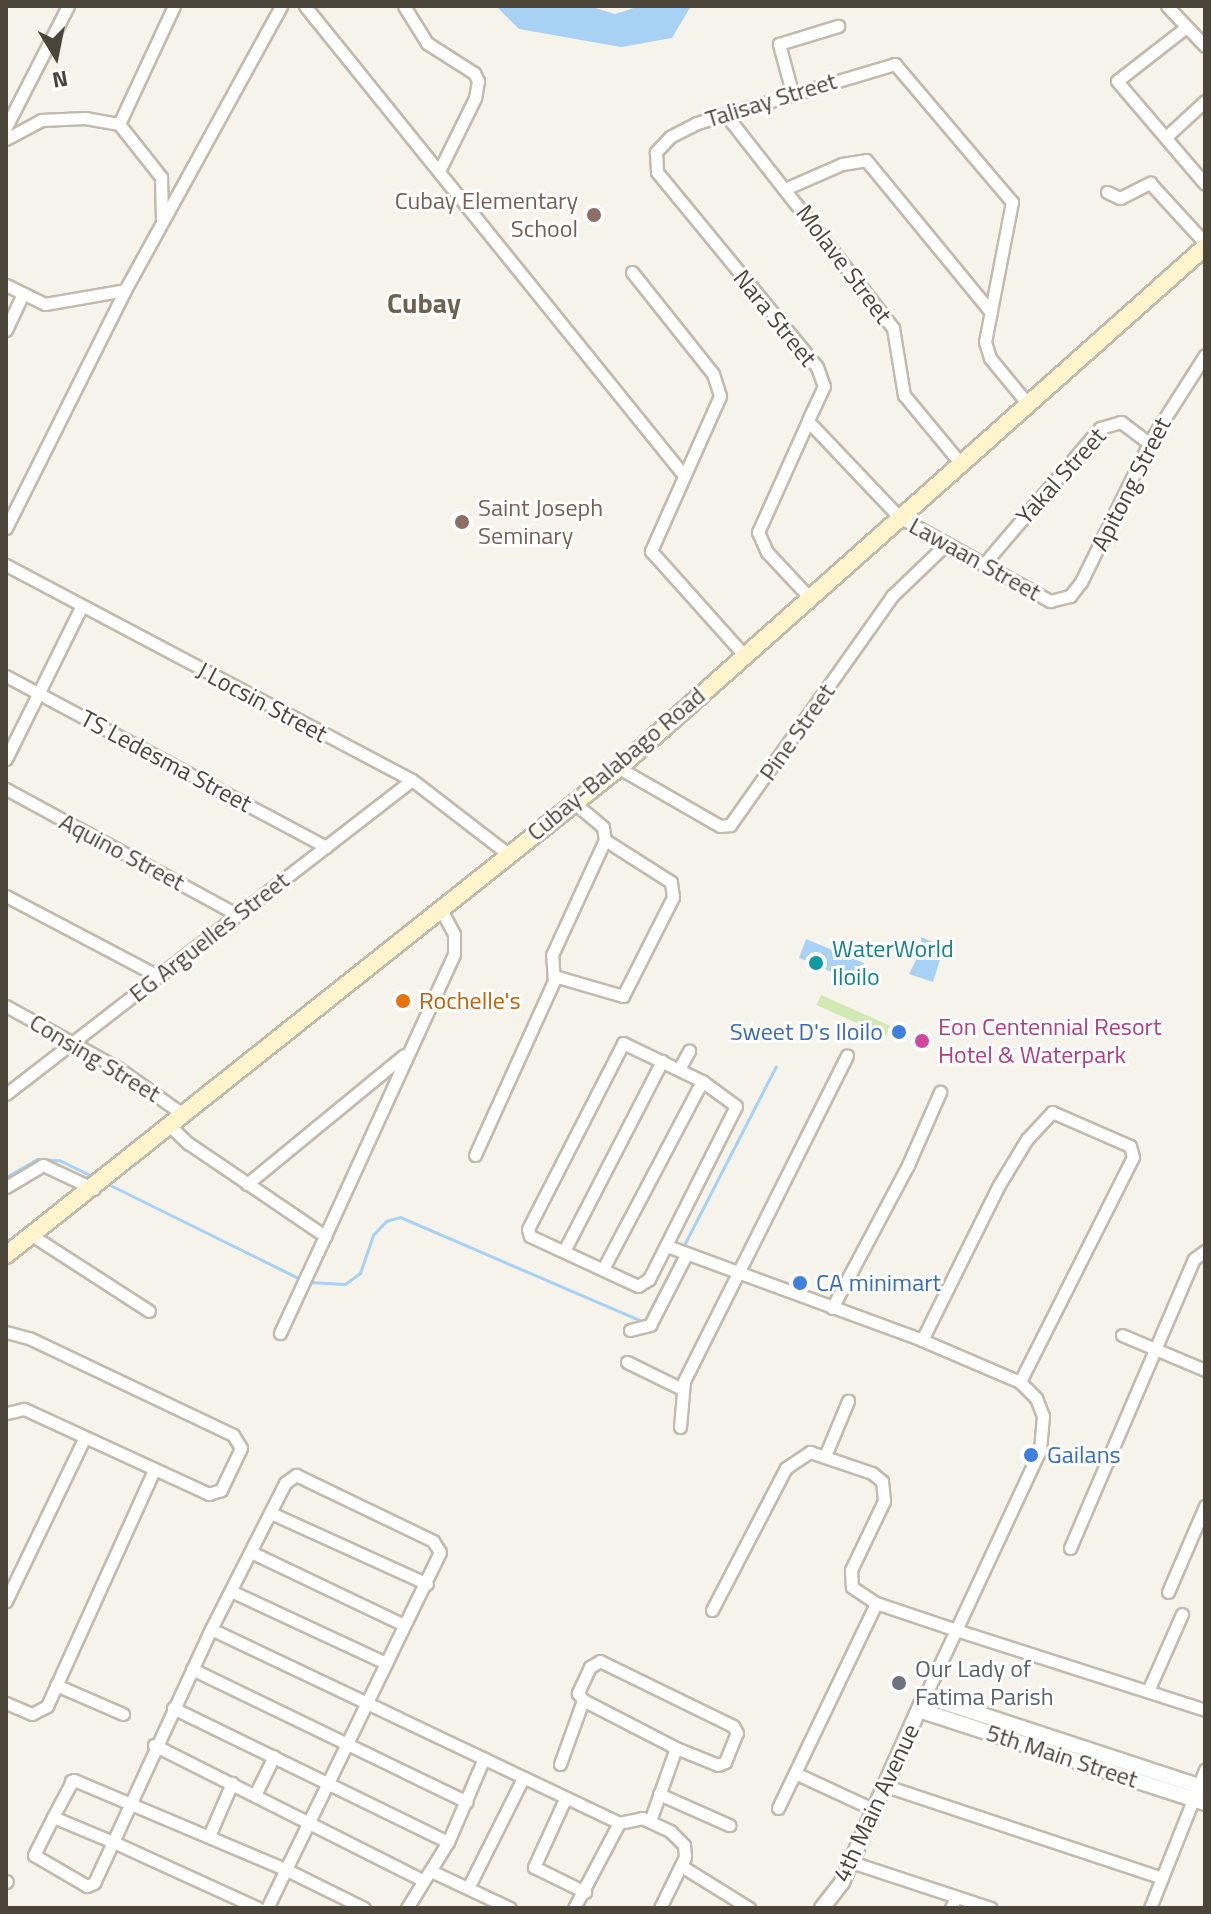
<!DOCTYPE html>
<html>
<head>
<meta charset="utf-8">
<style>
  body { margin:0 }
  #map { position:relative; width:1211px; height:1914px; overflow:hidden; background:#f6f3eb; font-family:"Titillium Web",sans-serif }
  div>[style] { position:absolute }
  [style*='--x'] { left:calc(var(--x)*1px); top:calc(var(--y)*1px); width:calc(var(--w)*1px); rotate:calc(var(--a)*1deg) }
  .green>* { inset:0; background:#d1eab4; transform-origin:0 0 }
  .water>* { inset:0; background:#a8d2f3 }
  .stream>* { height:3px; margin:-1.5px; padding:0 1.5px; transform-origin:1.5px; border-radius:1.5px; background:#a8d2f3 }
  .roads { filter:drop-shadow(2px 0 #c2bbad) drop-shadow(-2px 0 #c2bbad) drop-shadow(0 2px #c2bbad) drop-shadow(0 -2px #c2bbad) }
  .minor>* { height:11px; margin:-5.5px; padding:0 5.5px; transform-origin:5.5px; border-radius:5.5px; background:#fff }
  .tertiary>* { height:14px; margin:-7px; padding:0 7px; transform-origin:7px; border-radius:7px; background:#fff }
  .secondary>* { height:16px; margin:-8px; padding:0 8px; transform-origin:8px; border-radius:8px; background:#fff4cc }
  .dots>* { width:22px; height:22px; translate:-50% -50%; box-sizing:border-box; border:4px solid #fff; border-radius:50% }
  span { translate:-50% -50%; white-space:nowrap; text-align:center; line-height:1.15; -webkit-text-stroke:6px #fff; paint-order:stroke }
  .street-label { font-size:24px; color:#4b4438 }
  .education-label { font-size:24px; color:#785e54 }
  .right { translate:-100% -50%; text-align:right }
  .left { translate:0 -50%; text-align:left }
  .culture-label { font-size:24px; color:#0d838f }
  .food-label { font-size:24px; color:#c56008 }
  .hotel-label { font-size:24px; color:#b23c85 }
  .shop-label { font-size:24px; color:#366cbe }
  .worship-label { font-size:24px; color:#5b616d }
  .quarter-label { font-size:28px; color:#6e624f; font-weight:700 }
  .frame { position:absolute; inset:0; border:8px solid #4b4438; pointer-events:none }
  .north { position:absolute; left:16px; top:16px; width:80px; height:80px; -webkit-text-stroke:6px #fff; paint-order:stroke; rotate:170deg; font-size:22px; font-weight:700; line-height:32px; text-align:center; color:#4b4438 }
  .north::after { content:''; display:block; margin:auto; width:28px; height:36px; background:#4b4438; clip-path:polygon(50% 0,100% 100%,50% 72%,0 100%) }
</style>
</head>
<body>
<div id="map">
  <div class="green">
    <div style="left:821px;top:995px;width:76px;height:11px;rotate:24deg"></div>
  </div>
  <div class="water">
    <div style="clip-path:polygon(496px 6px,589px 6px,615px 14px,640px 6px,691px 6px,672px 38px,621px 47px,519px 29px)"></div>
    <div style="clip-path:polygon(921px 937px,944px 947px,933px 982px,909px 974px,922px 948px)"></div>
    <div style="clip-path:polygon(806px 939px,864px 963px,861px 971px,853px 971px,850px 980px,799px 958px)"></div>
  </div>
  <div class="stream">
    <div style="--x:6;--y:1177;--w:36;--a:-30"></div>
    <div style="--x:37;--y:1159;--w:22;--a:3"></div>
    <div style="--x:59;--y:1160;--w:39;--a:26"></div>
    <div style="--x:108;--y:1184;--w:216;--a:26.3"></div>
    <div style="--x:683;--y:1247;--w:203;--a:-62.8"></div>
    <div style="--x:309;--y:1282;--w:36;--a:3"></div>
    <div style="--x:345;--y:1284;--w:19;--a:-36"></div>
    <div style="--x:360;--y:1273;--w:40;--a:-71.1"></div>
    <div style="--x:373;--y:1235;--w:19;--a:-47"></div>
    <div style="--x:386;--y:1221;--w:15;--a:-16"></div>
    <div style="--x:400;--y:1217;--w:266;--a:23.3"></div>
    <div style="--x:644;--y:1322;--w:76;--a:-62.8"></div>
  </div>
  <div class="roads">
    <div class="minor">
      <div style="--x:305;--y:6;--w:600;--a:51.09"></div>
      <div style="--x:404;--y:6;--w:44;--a:58.1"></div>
      <div style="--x:427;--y:43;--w:56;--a:32.6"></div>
      <div style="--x:474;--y:73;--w:9;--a:63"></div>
      <div style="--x:478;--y:81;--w:17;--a:100"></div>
      <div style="--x:475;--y:98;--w:79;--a:116.2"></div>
      <div style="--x:1167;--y:6;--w:55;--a:46.5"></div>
      <div style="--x:1185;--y:28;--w:86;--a:142.1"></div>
      <div style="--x:1117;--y:81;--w:135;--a:49.5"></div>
      <div style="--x:792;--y:92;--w:50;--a:-105.2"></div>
      <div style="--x:779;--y:44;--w:62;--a:-17"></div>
      <div style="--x:726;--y:115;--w:271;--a:51.9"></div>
      <div style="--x:893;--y:328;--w:68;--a:80.7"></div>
      <div style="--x:904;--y:395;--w:89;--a:50.4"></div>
      <div style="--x:119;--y:124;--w:130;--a:-65"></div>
      <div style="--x:6;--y:127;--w:136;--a:-62.9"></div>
      <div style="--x:1166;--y:137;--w:53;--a:-42.7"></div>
      <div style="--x:6;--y:139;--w:40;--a:-28"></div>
      <div style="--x:41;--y:120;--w:44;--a:-2.6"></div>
      <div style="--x:85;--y:118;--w:35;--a:10"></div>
      <div style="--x:119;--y:124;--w:68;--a:51.6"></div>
      <div style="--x:161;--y:177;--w:45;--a:88.7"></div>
      <div style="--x:787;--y:188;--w:60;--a:-23.6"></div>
      <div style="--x:842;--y:164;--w:24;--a:-9"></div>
      <div style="--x:866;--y:160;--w:197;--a:50.6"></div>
      <div style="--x:1107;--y:192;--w:14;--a:25"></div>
      <div style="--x:1120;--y:198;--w:34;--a:-27"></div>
      <div style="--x:1150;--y:183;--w:81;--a:47.5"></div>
      <div style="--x:632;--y:272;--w:130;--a:51.5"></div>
      <div style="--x:713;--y:374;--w:23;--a:72"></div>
      <div style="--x:720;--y:396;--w:170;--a:114"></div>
      <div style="--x:651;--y:551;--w:140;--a:48.2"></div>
      <div style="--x:6;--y:285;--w:43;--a:26"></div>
      <div style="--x:45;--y:304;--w:81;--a:-9.9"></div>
      <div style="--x:6;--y:330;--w:38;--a:-65"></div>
      <div style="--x:1027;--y:403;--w:58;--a:-129.4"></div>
      <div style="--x:990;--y:358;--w:17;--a:-107"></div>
      <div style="--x:985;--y:342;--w:143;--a:-79.1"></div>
      <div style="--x:1012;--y:202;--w:181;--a:-130.3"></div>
      <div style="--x:895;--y:64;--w:207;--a:163.4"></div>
      <div style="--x:697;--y:123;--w:30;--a:153"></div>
      <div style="--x:670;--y:137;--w:21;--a:133"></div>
      <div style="--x:656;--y:152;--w:20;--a:87"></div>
      <div style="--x:657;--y:172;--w:252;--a:50.6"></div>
      <div style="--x:817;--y:367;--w:20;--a:70"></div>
      <div style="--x:824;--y:386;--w:38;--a:115"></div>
      <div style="--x:808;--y:421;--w:132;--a:46.5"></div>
      <div style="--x:899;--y:517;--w:173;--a:29.1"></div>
      <div style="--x:1050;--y:601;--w:21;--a:-14"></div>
      <div style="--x:1070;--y:596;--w:18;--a:-52"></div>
      <div style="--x:1081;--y:582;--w:155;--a:-63.9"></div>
      <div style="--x:1149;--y:443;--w:104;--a:-57.5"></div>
      <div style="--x:808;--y:421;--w:122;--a:114.2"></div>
      <div style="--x:758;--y:532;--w:22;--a:66"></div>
      <div style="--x:767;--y:552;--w:62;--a:47"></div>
      <div style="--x:6;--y:528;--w:266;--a:-63.4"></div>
      <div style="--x:125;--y:290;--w:324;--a:-61.2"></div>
      <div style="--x:6;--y:565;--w:459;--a:27.9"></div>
      <div style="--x:412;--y:780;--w:121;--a:37.6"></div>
      <div style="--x:983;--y:565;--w:180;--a:-49.5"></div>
      <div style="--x:1100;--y:428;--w:22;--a:-16"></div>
      <div style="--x:1121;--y:422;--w:35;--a:37"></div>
      <div style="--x:6;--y:676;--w:363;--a:28.1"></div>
      <div style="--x:6;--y:759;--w:169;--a:-63.7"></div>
      <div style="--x:619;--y:768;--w:116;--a:29.9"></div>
      <div style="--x:720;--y:826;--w:10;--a:-6"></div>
      <div style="--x:730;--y:825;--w:281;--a:-54.7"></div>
      <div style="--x:892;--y:596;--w:75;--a:-43.9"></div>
      <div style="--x:6;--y:789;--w:264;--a:28.5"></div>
      <div style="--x:6;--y:896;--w:172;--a:27.8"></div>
      <div style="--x:554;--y:976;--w:72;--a:16.2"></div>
      <div style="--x:623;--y:996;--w:111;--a:-63.2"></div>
      <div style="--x:673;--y:897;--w:15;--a:-98"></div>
      <div style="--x:671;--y:882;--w:78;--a:-147.5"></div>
      <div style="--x:6;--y:1006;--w:128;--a:29"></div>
      <div style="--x:118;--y:1068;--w:77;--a:35.5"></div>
      <div style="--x:623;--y:1043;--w:88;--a:25.7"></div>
      <div style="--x:702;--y:1081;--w:42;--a:36.3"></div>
      <div style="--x:736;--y:1106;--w:194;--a:116.7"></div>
      <div style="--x:649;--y:1279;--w:13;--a:148"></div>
      <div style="--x:638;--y:1286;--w:119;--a:-155.2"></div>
      <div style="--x:530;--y:1236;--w:7;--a:-106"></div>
      <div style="--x:528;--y:1229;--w:209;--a:-62.9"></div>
      <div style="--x:679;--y:1069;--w:21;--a:-61"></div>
      <div style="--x:6;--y:1094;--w:513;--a:-37.72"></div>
      <div style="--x:1052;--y:1112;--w:85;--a:23.6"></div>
      <div style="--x:1130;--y:1146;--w:11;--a:75"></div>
      <div style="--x:1133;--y:1157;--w:252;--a:116.7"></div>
      <div style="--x:1020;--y:1382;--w:107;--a:-156.8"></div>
      <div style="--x:922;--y:1340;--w:173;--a:-63.6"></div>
      <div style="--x:999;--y:1185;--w:54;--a:-58.7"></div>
      <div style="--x:1027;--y:1139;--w:37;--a:-47"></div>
      <div style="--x:168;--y:1124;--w:28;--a:44"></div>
      <div style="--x:188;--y:1143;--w:166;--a:34.2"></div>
      <div style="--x:325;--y:1236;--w:310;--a:-65.4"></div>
      <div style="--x:454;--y:954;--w:20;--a:-90"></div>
      <div style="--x:454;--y:934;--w:27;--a:-118"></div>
      <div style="--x:475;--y:1155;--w:191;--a:-65.6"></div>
      <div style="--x:554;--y:981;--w:26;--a:-94"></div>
      <div style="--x:552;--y:955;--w:127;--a:-65.3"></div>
      <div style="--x:605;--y:840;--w:13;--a:-99"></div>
      <div style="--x:603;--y:827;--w:35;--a:-140"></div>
      <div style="--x:247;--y:1184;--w:203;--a:-39.4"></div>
      <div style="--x:6;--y:1187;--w:43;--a:-30.7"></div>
      <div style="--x:43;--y:1165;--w:56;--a:25.2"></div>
      <div style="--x:33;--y:1236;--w:138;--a:32.9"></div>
      <div style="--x:667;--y:1246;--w:272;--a:20.2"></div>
      <div style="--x:564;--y:1251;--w:214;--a:-62.7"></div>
      <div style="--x:603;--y:1269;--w:212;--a:-62.2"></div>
      <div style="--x:832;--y:1308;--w:162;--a:-62"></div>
      <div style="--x:908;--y:1165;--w:80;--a:-66.3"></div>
      <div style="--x:630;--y:1330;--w:21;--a:-14"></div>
      <div style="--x:650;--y:1325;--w:79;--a:-62.8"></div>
      <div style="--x:6;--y:1332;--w:24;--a:15"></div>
      <div style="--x:29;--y:1338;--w:226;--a:25.4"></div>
      <div style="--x:233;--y:1435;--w:15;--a:58"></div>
      <div style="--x:241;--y:1448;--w:47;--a:115.5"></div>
      <div style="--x:221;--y:1490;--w:13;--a:162"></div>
      <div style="--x:209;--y:1494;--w:204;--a:-155.3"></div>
      <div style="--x:24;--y:1409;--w:18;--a:167"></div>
      <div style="--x:280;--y:1333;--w:107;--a:-65.1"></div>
      <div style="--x:1122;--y:1335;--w:90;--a:22.9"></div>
      <div style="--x:627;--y:1362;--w:61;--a:26.1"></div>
      <div style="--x:680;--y:1427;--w:46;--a:-85"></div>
      <div style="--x:684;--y:1381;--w:364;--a:-63.4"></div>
      <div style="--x:825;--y:1456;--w:60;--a:-67.3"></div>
      <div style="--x:273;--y:1514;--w:169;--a:24.4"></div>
      <div style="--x:1070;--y:1548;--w:314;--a:-66.8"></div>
      <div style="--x:1194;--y:1259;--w:14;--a:-36"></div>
      <div style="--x:253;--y:1553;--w:167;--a:25.5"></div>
      <div style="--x:233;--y:1592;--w:169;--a:24.9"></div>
      <div style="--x:1168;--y:1592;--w:94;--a:-66.7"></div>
      <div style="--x:6;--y:1601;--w:180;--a:-64.3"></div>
      <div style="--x:712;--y:1610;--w:160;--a:-62.5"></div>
      <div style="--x:786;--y:1468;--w:29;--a:-34"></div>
      <div style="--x:810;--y:1452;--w:65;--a:18.7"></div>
      <div style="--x:872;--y:1473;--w:13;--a:39"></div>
      <div style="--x:882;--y:1481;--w:20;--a:84"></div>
      <div style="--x:884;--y:1501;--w:76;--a:115.6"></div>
      <div style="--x:851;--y:1570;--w:17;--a:87"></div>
      <div style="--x:852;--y:1587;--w:29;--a:34"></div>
      <div style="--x:876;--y:1603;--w:84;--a:18.6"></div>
      <div style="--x:956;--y:1630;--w:199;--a:-65"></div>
      <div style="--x:1040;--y:1450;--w:34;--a:-85"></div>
      <div style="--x:1043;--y:1416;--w:19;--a:-111"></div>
      <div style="--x:1036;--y:1398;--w:23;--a:-135"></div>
      <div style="--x:211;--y:1629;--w:452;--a:25.4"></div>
      <div style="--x:619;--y:1823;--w:24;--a:-12"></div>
      <div style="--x:642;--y:1818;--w:31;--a:25"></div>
      <div style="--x:670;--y:1831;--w:20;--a:45"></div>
      <div style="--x:684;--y:1845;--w:12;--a:85"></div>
      <div style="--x:685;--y:1857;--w:57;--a:116.1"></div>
      <div style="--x:192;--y:1669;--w:305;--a:25.8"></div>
      <div style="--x:56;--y:1685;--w:73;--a:23.4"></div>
      <div style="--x:1148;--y:1691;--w:84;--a:-66.2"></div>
      <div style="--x:925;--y:1696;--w:73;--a:-64.8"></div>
      <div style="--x:956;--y:1630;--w:262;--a:17.8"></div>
      <div style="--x:6;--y:1703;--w:28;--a:23"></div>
      <div style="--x:32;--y:1714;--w:17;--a:-28"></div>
      <div style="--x:47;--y:1706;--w:259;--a:-65.6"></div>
      <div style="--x:173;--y:1708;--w:306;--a:26"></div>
      <div style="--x:154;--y:1745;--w:300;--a:26.7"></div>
      <div style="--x:560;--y:1764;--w:68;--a:-70.2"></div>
      <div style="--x:795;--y:1773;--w:88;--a:24.8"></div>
      <div style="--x:886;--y:1786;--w:291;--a:18.4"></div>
      <div style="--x:659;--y:1794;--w:77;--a:23.9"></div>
      <div style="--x:255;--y:1795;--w:43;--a:-64"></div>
      <div style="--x:565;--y:1799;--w:75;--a:114.5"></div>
      <div style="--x:534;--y:1867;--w:57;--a:26.1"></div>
      <div style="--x:778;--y:1808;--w:227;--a:-64.4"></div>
      <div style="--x:53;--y:1817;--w:65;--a:22.6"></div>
      <div style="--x:113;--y:1842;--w:45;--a:114.9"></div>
      <div style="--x:94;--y:1883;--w:8;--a:157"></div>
      <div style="--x:87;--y:1886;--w:61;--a:-149.7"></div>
      <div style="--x:34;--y:1855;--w:42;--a:-63.4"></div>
      <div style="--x:53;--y:1817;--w:36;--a:-62"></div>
      <div style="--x:70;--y:1785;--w:4;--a:-76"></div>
      <div style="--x:71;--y:1781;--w:3;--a:-18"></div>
      <div style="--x:74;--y:1780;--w:231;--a:22.9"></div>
      <div style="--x:287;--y:1870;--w:86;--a:26.3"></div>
      <div style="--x:650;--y:1821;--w:77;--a:-70.4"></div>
      <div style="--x:676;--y:1748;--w:45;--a:22"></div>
      <div style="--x:718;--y:1765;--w:8;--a:-23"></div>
      <div style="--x:725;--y:1762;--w:31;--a:-68"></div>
      <div style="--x:737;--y:1733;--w:8;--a:-120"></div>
      <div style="--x:733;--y:1726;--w:148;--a:-154"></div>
      <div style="--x:600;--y:1661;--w:12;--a:149"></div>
      <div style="--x:590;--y:1667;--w:29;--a:115"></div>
      <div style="--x:578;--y:1693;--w:9;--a:54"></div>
      <div style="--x:583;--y:1700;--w:105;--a:27.3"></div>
      <div style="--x:209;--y:1836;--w:58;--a:-66.5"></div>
      <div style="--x:851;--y:1862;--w:147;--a:18.2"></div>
      <div style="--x:683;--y:1867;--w:78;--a:31.8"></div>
      <div style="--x:431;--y:1871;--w:87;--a:25.1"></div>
      <div style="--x:6;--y:1882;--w:1;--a:-45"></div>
      <div style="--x:469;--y:1886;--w:121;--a:-63.4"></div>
      <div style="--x:258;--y:1908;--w:159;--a:-155.5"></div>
      <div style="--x:113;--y:1842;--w:234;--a:-65.3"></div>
      <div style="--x:211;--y:1629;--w:164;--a:-63.1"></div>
      <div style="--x:285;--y:1483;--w:14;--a:-36"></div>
      <div style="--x:296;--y:1475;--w:152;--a:25.7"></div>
      <div style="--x:433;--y:1541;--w:13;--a:58"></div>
      <div style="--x:440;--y:1552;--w:396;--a:115.9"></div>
      <div style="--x:407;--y:1908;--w:78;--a:-58.2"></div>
      <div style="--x:448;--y:1842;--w:91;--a:-66.8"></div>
      <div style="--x:574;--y:1908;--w:96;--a:-62.1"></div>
      <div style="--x:951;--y:1908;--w:12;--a:-66"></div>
      <div style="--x:1150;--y:1908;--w:149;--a:-68.3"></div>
    </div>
    <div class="tertiary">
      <div style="--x:919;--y:1710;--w:301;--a:18"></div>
      <div style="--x:822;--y:1908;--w:33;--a:-52"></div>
      <div style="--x:842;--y:1882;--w:204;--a:-66"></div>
      <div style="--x:925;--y:1696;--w:295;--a:18.2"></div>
    </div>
    <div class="secondary">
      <div style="--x:6;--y:1255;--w:783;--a:-38.47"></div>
      <div style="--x:619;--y:768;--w:784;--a:-41.64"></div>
    </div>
  </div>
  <div class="dots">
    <div style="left:594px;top:215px;background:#8d6e63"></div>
    <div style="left:462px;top:522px;background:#8d6e63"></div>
    <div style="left:816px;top:963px;background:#0f9aa8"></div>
    <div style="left:403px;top:1001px;background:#e8710a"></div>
    <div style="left:899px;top:1032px;background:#3f7fe0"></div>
    <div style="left:922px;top:1041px;background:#d1479c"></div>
    <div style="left:800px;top:1283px;background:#3f7fe0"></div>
    <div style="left:1031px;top:1455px;background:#3f7fe0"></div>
    <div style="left:899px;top:1683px;background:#6b7280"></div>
  </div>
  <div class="street-label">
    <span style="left:771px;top:100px;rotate:-17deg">Talisay Street</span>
    <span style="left:844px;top:264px;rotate:53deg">Molave Street</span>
    <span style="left:775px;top:318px;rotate:51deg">Nara Street</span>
    <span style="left:1061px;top:476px;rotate:-48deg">Yakal Street</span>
    <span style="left:1131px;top:484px;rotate:-63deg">Apitong Street</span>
    <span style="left:975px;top:559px;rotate:29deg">Lawaan Street</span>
    <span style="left:262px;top:702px;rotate:28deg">J Locsin Street</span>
    <span style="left:797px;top:732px;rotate:-55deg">Pine Street</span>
    <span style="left:166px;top:761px;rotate:28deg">TS Ledesma Street</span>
    <span style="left:616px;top:764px;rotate:-40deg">Cubay-Balabago Road</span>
    <span style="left:122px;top:852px;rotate:28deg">Aquino Street</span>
    <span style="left:209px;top:937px;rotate:-38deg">EG Arguelles Street</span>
    <span style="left:95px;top:1058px;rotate:31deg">Consing Street</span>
    <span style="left:1062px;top:1756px;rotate:18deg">5th Main Street</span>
    <span style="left:876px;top:1803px;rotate:-65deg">4th Main Avenue</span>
  </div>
  <div class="education-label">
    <span class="right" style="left:578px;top:215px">Cubay Elementary<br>School</span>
    <span class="left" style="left:478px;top:522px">Saint Joseph<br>Seminary</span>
  </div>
  <div class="culture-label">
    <span class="left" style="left:832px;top:963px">WaterWorld<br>Iloilo</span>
  </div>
  <div class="food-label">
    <span class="left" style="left:419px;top:1001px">Rochelle's</span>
  </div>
  <div class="hotel-label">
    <span class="left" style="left:938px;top:1041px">Eon Centennial Resort<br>Hotel &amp; Waterpark</span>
  </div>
  <div class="shop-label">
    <span class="right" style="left:883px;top:1032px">Sweet D's Iloilo</span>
    <span class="left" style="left:816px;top:1283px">CA minimart</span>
    <span class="left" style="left:1047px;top:1455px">Gailans</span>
  </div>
  <div class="worship-label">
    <span class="left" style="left:915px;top:1683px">Our Lady of<br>Fatima Parish</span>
  </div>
  <div class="quarter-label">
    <span style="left:424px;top:303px">Cubay</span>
  </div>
  <div class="frame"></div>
  <div class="north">N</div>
</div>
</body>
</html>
